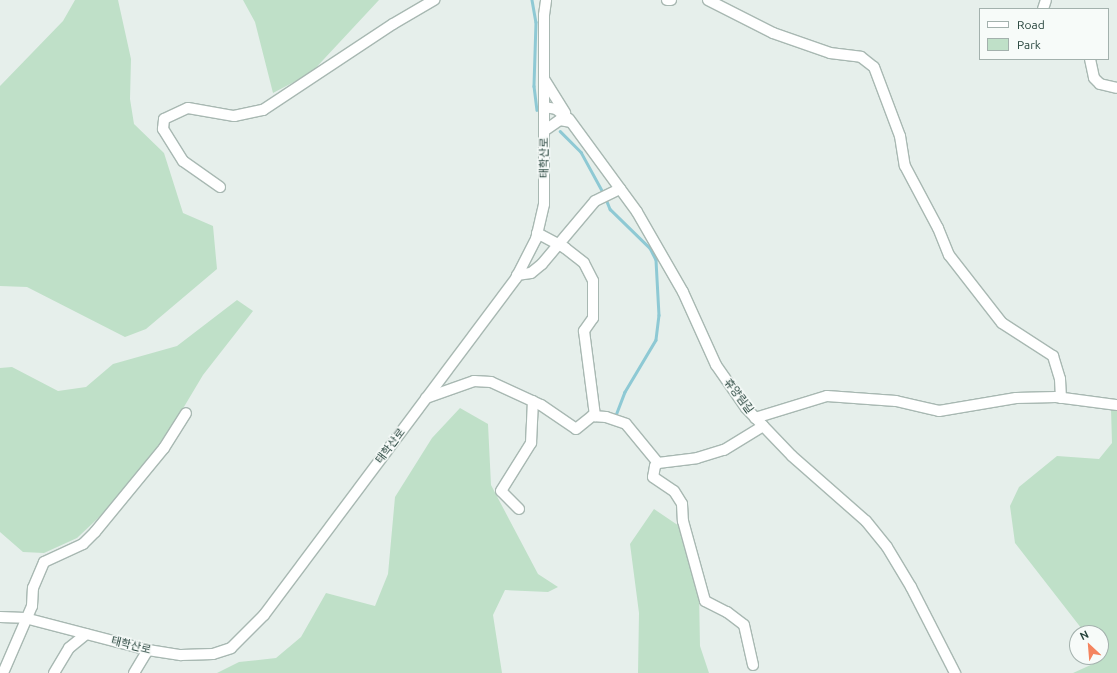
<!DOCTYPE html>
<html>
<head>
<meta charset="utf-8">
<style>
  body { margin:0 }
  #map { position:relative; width:1117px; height:673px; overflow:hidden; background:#e6efeb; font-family:Ubuntu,"Noto Sans KR",sans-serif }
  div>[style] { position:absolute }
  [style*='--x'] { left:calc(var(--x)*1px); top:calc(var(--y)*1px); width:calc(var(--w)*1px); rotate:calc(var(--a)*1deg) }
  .green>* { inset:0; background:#bfe0c8 }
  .stream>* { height:2.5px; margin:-1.25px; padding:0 1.25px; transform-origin:1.25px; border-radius:1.25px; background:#8ec9d4 }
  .roads { filter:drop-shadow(1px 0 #a8b8b2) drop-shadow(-1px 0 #a8b8b2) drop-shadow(0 1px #a8b8b2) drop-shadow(0 -1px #a8b8b2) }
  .minor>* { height:10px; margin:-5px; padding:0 5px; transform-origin:5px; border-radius:5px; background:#fff }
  span { translate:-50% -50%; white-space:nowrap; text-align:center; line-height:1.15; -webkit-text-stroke:3px #f7fbf9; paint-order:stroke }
  .street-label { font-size:11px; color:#24423a }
  .legend { position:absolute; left:979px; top:8px; width:130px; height:52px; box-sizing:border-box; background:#f7fbf9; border:1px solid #a3b1ad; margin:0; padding:5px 7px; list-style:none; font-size:12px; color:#24423a }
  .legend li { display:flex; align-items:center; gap:8px; height:20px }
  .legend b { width:20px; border:1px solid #a3b1ad }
  .north { position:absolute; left:1069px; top:625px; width:40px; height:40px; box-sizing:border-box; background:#f7fbf9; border:1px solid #a3b1ad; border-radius:50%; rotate:334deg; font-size:11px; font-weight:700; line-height:16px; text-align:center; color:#24423a }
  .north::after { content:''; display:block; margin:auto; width:14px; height:18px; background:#f4845f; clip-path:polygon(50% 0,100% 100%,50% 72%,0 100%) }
</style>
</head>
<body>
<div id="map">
  <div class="green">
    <div style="clip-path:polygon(75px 0,118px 0,131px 59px,130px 99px,134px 124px,164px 153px,183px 213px,213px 226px,217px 269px,146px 329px,125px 337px,27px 287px,0 286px,0 86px,63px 21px)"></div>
    <div style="clip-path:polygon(243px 0,379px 0,311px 73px,273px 93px,255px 22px)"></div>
    <div style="clip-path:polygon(237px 300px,253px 311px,203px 375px,163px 442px,111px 506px,77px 538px,44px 553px,23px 552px,0 532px,0 368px,12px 367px,58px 391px,86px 387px,113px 364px,177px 346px)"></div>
    <div style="clip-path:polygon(460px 408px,488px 424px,491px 485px,538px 574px,558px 587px,548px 592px,505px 590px,493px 615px,502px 673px,217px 673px,239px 662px,276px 658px,301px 637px,326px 593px,375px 606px,388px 574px,395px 497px,432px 438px)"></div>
    <div style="clip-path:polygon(1111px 409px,1117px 410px,1117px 673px,1073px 673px,1095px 663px,1096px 657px,1101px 657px,1101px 633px,1085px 633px,1015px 543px,1010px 506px,1019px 487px,1057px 456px,1099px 459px,1112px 443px)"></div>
    <div style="clip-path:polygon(654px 509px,682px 528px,699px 593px,700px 646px,709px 673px,638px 673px,639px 613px,630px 544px)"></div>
  </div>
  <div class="stream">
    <div style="--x:532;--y:0;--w:22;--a:80"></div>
    <div style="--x:536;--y:22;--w:64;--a:91.8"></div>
    <div style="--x:534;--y:86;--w:24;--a:83"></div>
    <div style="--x:560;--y:131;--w:30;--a:45"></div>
    <div style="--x:581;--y:152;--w:48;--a:61.3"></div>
    <div style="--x:606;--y:199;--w:11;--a:68"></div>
    <div style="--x:610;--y:209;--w:56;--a:44.3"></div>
    <div style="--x:650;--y:248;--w:13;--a:63"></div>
    <div style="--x:656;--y:260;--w:55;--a:86.9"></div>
    <div style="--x:659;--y:315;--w:25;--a:97"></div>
    <div style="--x:656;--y:340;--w:61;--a:120.8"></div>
    <div style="--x:625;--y:392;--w:25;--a:111"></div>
  </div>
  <div class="roads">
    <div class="minor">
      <div style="--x:667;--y:0;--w:4;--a:0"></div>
      <div style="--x:708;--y:0;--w:73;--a:26.9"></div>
      <div style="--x:773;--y:33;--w:60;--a:19.3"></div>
      <div style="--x:830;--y:53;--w:31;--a:7"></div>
      <div style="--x:861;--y:57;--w:16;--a:38"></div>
      <div style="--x:874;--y:67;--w:74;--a:69.4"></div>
      <div style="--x:900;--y:136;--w:30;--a:81"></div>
      <div style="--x:905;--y:166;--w:70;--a:62"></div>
      <div style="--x:938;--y:228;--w:29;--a:68"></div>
      <div style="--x:949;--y:255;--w:86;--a:52.1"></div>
      <div style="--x:1002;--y:323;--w:61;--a:32.9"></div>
      <div style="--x:1053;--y:356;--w:24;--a:73"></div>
      <div style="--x:1060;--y:379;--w:19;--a:87"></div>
      <div style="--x:1043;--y:9;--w:9;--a:-72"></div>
      <div style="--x:1090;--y:59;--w:19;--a:78"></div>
      <div style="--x:1094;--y:78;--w:8;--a:45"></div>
      <div style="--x:1100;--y:84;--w:17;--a:13"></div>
      <div style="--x:544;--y:79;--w:40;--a:58"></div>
      <div style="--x:544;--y:107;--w:12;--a:9"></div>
      <div style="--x:556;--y:109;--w:16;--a:38"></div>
      <div style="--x:569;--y:119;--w:115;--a:53.8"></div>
      <div style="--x:637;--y:212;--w:92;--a:60.1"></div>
      <div style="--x:683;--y:292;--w:80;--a:65.7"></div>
      <div style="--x:716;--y:365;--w:52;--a:55.1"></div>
      <div style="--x:746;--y:408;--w:66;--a:46.2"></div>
      <div style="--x:792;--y:456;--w:98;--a:41.3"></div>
      <div style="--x:866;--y:521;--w:33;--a:51"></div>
      <div style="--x:887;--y:547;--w:47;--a:59"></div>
      <div style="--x:911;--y:587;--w:97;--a:62.9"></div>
      <div style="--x:544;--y:131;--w:19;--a:-35"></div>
      <div style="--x:560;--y:120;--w:10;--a:11"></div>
      <div style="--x:220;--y:187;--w:45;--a:-144.9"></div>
      <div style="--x:183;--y:161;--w:38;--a:-122"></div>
      <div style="--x:163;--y:129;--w:10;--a:-84"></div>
      <div style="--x:164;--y:119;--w:26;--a:-25"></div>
      <div style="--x:188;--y:108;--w:47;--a:9.9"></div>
      <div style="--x:234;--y:116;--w:30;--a:-12"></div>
      <div style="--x:263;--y:110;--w:156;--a:-33.5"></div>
      <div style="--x:393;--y:24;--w:48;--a:-30.3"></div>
      <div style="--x:537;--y:233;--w:32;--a:28"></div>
      <div style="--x:565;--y:248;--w:24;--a:38"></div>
      <div style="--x:584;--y:263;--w:20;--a:63"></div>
      <div style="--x:593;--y:281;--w:37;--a:90"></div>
      <div style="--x:593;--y:318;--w:16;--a:125"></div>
      <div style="--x:584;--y:331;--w:86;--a:82.6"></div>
      <div style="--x:517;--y:275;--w:14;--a:-8"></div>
      <div style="--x:531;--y:273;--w:14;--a:-39"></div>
      <div style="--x:542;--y:264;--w:82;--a:-49.9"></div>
      <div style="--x:595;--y:201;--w:28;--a:-26"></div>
      <div style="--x:426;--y:398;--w:51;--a:-19.5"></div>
      <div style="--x:474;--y:381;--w:17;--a:3"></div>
      <div style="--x:491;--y:382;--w:55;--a:24.7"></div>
      <div style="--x:541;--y:405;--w:42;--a:34.4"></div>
      <div style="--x:576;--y:429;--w:21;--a:-39"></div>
      <div style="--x:592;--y:416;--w:14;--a:4"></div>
      <div style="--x:606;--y:417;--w:21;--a:19"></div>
      <div style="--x:626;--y:424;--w:50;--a:50.6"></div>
      <div style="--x:658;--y:463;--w:39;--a:-7"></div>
      <div style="--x:697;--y:458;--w:28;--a:-17"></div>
      <div style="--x:724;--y:450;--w:46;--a:-31.6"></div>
      <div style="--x:755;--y:418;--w:75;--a:-17"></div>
      <div style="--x:827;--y:396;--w:69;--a:4.1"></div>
      <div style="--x:896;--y:401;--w:44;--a:13.1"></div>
      <div style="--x:939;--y:411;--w:78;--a:-9.6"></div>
      <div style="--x:1016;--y:398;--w:40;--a:-1.4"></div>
      <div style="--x:1056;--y:397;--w:62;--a:7.5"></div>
      <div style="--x:658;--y:463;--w:4;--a:135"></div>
      <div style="--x:655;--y:466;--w:11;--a:100"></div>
      <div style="--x:653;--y:477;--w:25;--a:34"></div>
      <div style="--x:674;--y:491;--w:15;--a:58"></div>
      <div style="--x:682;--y:504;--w:17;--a:87"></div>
      <div style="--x:683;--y:521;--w:83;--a:74.6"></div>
      <div style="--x:705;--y:601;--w:25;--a:27"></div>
      <div style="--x:727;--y:612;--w:21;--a:37"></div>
      <div style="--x:744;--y:625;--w:41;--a:77.3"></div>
      <div style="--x:519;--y:509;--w:25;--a:-135"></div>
      <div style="--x:501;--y:491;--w:57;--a:-58"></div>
      <div style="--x:531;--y:443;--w:42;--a:-87.3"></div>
      <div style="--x:0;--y:617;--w:25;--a:2"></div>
      <div style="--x:25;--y:618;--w:127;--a:14.6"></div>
      <div style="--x:148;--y:650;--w:33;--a:9"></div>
      <div style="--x:181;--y:655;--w:32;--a:-2"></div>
      <div style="--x:213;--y:654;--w:19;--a:-18"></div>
      <div style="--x:231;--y:648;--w:47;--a:-45"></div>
      <div style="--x:264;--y:615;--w:421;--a:-53.2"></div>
      <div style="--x:516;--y:278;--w:44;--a:-62.9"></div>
      <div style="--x:536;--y:239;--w:36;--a:-77"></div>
      <div style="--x:544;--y:204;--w:189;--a:-90"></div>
      <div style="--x:544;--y:15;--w:15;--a:-82"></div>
      <div style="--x:3;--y:673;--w:73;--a:-66.6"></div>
      <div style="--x:32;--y:606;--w:18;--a:-87"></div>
      <div style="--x:33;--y:588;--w:28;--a:-67"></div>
      <div style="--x:44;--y:562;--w:43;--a:-24.8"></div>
      <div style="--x:83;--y:544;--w:17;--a:-45"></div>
      <div style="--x:95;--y:532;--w:109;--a:-50.6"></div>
      <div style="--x:164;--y:448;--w:41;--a:-57.8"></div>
      <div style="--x:54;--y:673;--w:29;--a:-59"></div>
      <div style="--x:69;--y:648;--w:22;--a:-39"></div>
      <div style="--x:134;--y:673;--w:27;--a:-59"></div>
    </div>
  </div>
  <div class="street-label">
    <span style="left:544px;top:158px;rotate:-90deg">태학산로</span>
    <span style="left:739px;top:396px;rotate:53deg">휴양림길</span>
    <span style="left:390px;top:446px;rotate:-53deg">태학산로</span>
    <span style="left:131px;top:645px;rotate:14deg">태학산로</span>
  </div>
  <ul class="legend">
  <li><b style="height:5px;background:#fff"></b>Road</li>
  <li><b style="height:11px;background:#bfe0c8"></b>Park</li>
  </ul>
  <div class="north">N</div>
</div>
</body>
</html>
